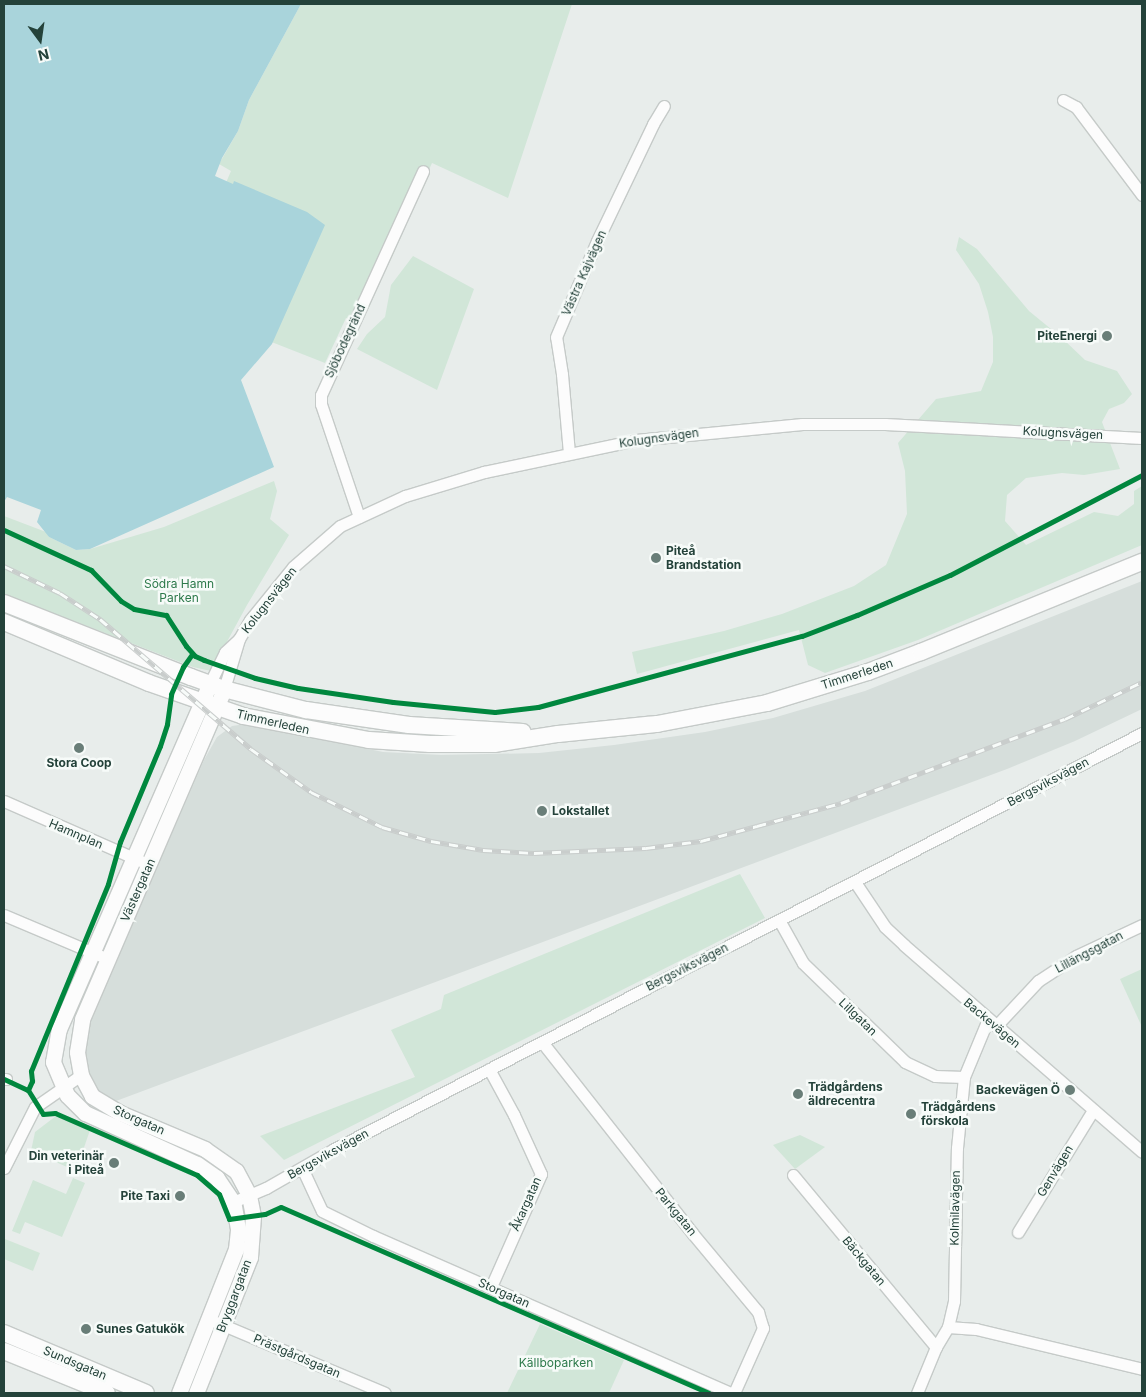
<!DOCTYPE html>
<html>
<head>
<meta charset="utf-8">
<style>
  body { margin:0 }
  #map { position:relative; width:1146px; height:1397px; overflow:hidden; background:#e8edeb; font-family:Inter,sans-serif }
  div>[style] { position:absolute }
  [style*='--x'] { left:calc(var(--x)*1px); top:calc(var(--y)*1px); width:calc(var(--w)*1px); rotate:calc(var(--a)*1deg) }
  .built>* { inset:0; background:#d6dedb }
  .green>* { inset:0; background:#d1e6d8 }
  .water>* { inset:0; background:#a9d4db }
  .roads { filter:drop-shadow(1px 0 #c5cac8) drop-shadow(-1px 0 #c5cac8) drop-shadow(0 1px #c5cac8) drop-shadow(0 -1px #c5cac8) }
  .minor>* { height:11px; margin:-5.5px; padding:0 5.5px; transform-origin:5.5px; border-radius:5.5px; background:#fcfcfc }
  .tertiary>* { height:15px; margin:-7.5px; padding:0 7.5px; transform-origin:7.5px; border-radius:7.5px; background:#fcfcfc }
  .secondary>* { height:16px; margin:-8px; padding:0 8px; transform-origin:8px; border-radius:8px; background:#fcfcfc }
  .rail>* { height:5px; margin-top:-2.5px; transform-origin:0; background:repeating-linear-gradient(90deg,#f7fbf9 0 9px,#c9cdcc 0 18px); box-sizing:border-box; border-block:1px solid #c9cdcc }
  .cycleway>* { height:5px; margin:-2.5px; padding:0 2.5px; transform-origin:2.5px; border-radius:2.5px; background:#00873e }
  .dots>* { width:14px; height:14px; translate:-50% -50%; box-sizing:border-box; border:2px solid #f7fbf9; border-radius:50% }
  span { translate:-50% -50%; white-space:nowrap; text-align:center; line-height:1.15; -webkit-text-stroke:5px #f7fbf9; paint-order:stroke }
  .street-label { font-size:12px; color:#24423a }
  .poi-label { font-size:12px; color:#24423a; font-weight:700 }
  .right { translate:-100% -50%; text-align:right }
  .left { translate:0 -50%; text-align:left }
  .park-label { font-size:12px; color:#2d7a4b }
  .frame { position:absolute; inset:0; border:5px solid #24423a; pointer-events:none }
  .north { position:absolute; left:15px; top:15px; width:50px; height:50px; -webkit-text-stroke:4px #f7fbf9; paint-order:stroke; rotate:166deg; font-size:14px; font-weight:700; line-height:20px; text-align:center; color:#24423a }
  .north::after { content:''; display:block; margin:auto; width:18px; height:22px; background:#24423a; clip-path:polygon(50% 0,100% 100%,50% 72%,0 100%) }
</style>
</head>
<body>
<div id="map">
  <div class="built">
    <div style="clip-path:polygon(1142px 581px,1142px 709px,1075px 741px,1007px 769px,108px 1104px,86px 1072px,82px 1048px,88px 1025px,204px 760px,217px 737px,232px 726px,246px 724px,383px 752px,441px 755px,539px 753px,614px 745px,705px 732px,773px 718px,865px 691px)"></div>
  </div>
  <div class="green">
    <div style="clip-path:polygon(301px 4px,572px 4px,508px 198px,432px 163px,360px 323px,346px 318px,325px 363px,269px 341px,225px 185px,231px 171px,219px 164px,238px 131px,249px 100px)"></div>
    <div style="clip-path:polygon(959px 237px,977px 249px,1029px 311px,1062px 338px,1085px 360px,1117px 371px,1132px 394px,1124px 403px,1109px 409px,1102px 422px,1120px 469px,1084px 475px,1062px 473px,1026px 478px,1007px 495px,1005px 521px,1026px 545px,1094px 512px,1118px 516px,1134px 504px,1134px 491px,1142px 486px,1142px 545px,918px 640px,825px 673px,808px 665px,799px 630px,637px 674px,632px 652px,724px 631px,782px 614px,854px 586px,886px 565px,907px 514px,905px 471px,898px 443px,936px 399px,981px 391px,993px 362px,993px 337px,988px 312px,979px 284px,956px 250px)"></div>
    <div style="clip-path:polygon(413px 256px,474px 289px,437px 390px,357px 349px,367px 334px,385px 317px,391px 285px)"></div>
    <div style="clip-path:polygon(274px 481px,277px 491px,270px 519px,289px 535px,247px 605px,211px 671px,193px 667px,4px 594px,4px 516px,46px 532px,49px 537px,76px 550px,90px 549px,164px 527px)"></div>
    <div style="clip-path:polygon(740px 874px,765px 918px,284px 1160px,260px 1136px,415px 1077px,391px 1030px,441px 1009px,444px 995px)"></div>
    <div style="clip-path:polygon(1142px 969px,1142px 1027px,1120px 979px)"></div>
    <div style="clip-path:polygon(56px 1116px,90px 1130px,76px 1171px,31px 1151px,35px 1132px)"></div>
    <div style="clip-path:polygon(800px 1135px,825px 1147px,795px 1169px,773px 1145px)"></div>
    <div style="clip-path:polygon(73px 1178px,85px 1183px,62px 1237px,25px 1222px,20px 1234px,12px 1231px,33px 1180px,66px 1194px)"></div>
    <div style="clip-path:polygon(5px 1239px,40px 1253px,33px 1271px,4px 1259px)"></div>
    <div style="clip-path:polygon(540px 1324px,624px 1360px,609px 1393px,507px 1393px)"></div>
  </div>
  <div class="water">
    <div style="clip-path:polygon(4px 4px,301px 4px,249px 100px,238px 131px,222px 158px,215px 176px,233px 184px,234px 181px,307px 212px,325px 225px,272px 344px,241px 380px,274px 467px,90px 549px,76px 550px,49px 537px,37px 522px,41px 510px,7px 497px,4px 502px)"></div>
  </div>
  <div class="roads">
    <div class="minor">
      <div style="--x:1063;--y:100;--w:15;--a:28"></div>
      <div style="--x:1076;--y:107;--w:110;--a:53.1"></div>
      <div style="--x:569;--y:453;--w:79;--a:-95.1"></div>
      <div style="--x:562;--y:374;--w:37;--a:-99"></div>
      <div style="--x:556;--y:337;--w:104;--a:-66.9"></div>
      <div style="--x:597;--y:241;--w:130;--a:-64.4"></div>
      <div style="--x:653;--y:124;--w:21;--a:-59"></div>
      <div style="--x:359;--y:517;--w:119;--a:-108.6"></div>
      <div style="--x:321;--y:404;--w:9;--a:-90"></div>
      <div style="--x:321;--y:395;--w:246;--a:-65.5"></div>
      <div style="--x:210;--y:683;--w:34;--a:-64"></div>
      <div style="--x:225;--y:652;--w:18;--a:-43"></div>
      <div style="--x:224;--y:689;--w:52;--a:-73.3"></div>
      <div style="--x:239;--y:639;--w:22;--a:-60"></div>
      <div style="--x:250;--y:620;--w:68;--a:-50.9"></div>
      <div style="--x:293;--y:567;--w:62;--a:-41.1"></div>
      <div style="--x:340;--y:526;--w:72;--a:-24.8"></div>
      <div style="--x:405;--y:496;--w:83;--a:-16.9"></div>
      <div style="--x:484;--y:472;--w:155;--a:-11.9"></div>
      <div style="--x:636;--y:440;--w:167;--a:-5.5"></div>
      <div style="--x:802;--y:424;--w:83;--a:0"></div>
      <div style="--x:885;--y:424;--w:257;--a:3.1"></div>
      <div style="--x:4;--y:801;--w:150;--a:23.7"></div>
      <div style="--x:855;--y:882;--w:54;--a:56.3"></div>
      <div style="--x:885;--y:927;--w:26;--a:43"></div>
      <div style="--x:904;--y:945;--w:315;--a:41"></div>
      <div style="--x:4;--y:915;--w:113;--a:22.9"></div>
      <div style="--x:779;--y:920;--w:49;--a:60.8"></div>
      <div style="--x:803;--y:963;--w:142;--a:44.1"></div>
      <div style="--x:905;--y:1062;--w:33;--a:25"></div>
      <div style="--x:935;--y:1076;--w:29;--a:2"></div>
      <div style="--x:996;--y:1026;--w:62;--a:-47"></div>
      <div style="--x:1038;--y:981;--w:45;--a:-33.3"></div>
      <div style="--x:1076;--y:956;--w:73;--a:-25.2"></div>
      <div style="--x:542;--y:1042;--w:244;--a:51.8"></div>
      <div style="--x:693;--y:1234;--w:102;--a:50.2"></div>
      <div style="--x:758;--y:1312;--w:17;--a:73"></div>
      <div style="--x:763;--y:1328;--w:71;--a:114"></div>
      <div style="--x:489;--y:1069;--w:52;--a:61.5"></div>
      <div style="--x:514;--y:1115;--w:65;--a:65.4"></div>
      <div style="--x:541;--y:1174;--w:124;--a:113.9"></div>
      <div style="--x:4;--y:1079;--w:2;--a:0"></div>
      <div style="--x:4;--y:1168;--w:68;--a:-63.1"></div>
      <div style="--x:35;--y:1107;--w:56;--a:-34.8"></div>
      <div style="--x:302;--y:1168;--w:47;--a:65.1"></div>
      <div style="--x:322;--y:1211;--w:57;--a:26.1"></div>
      <div style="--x:373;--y:1236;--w:390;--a:23.7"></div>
      <div style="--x:793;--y:1175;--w:224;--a:50.3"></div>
      <div style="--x:233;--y:1202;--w:36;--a:-23"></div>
      <div style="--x:266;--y:1188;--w:78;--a:-29.8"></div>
      <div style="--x:334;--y:1149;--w:909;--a:-27.24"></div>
      <div style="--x:1018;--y:1232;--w:143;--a:-58.4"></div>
      <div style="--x:216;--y:1322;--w:183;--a:22.8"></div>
      <div style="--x:948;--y:1327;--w:28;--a:4"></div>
      <div style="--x:976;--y:1329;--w:171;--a:13.5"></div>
      <div style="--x:917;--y:1393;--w:50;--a:-67.6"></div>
      <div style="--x:936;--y:1347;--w:23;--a:-59"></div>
      <div style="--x:948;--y:1327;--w:27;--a:-77"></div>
      <div style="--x:954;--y:1301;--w:153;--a:-88.9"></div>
      <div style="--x:957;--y:1148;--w:71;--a:-84.4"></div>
      <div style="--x:964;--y:1077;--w:63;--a:-67.5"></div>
    </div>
    <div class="tertiary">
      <div style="--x:179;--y:1393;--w:155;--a:-68.4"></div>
      <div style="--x:236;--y:1249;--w:20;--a:-84"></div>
      <div style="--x:238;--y:1229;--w:27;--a:-100"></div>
      <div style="--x:233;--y:1202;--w:29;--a:-124"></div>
      <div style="--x:217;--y:1178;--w:24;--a:-145"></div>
      <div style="--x:197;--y:1164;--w:123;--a:-155.5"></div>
      <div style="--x:85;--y:1113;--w:25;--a:-135"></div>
      <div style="--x:67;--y:1095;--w:36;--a:-113"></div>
      <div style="--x:53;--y:1062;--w:34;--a:-80"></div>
      <div style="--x:59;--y:1029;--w:378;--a:-66.4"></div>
      <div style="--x:196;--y:1393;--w:146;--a:-68.3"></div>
      <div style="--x:250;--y:1257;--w:41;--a:-85.8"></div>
      <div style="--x:253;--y:1216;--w:21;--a:-101"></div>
      <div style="--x:249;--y:1195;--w:27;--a:-118"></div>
      <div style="--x:236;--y:1171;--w:38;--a:-145"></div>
      <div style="--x:205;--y:1149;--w:92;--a:-157"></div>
      <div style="--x:120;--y:1113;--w:33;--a:-149"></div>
      <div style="--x:92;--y:1096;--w:24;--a:-118"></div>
      <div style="--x:81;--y:1075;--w:23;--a:-100"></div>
      <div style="--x:77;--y:1052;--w:33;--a:-81"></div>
      <div style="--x:82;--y:1019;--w:359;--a:-66.7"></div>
    </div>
    <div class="secondary">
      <div style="--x:4;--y:603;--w:201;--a:21.6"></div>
      <div style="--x:191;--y:677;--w:35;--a:20"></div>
      <div style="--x:224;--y:689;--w:85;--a:14.4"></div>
      <div style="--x:306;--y:710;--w:104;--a:8.3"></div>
      <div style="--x:409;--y:725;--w:114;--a:3.5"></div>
      <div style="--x:4;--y:622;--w:157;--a:22.8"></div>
      <div style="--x:149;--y:683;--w:100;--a:19.3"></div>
      <div style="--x:243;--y:716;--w:128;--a:10.8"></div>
      <div style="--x:369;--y:740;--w:61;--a:3.8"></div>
      <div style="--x:430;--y:744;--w:64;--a:0"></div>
      <div style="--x:494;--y:744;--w:65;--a:-8.9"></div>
      <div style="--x:558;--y:734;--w:100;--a:-5.8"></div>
      <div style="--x:657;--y:724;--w:112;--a:-10.8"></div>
      <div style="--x:767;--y:703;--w:106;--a:-17.1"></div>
      <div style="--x:868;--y:672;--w:57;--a:-20.7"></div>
      <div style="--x:921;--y:652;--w:239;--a:-22.2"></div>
      <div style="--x:4;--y:1333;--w:154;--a:22.9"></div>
      <div style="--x:4;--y:1351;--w:111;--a:22.2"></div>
    </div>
  </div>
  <div class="rail">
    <div style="--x:4;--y:566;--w:62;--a:25.7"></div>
    <div style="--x:60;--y:593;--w:48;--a:33"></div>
    <div style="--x:100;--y:619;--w:199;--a:40.7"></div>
    <div style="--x:251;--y:749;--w:74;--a:35.6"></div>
    <div style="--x:311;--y:792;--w:79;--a:26.2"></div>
    <div style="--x:382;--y:827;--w:51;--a:15.9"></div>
    <div style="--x:431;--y:841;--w:53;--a:9.8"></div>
    <div style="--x:483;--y:850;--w:51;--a:3.4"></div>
    <div style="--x:534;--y:853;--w:112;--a:-2.6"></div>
    <div style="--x:646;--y:848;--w:55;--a:-7.3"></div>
    <div style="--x:701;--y:841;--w:58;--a:-15"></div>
    <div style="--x:757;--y:826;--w:87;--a:-15.3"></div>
    <div style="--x:841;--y:803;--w:239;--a:-20.6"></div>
    <div style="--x:1065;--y:719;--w:85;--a:-25.7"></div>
  </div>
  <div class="cycleway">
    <div style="--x:4;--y:530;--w:96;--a:24.7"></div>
    <div style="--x:91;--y:570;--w:43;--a:45.9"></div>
    <div style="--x:121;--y:601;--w:15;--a:32"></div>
    <div style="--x:134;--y:609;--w:33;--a:11"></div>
    <div style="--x:166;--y:615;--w:37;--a:57"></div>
    <div style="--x:186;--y:646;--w:13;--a:48"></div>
    <div style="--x:195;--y:656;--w:10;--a:24"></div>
    <div style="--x:204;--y:660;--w:54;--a:19.4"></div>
    <div style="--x:255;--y:678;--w:44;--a:13.1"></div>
    <div style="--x:298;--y:688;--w:96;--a:8.4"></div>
    <div style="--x:393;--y:702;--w:102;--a:5.6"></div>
    <div style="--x:495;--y:712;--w:43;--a:-6.6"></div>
    <div style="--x:538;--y:707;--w:273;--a:-15.1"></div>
    <div style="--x:802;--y:636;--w:59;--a:-20.9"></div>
    <div style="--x:857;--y:615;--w:101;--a:-23.3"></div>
    <div style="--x:950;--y:575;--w:216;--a:-27.5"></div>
    <div style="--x:4;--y:1079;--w:26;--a:25"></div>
    <div style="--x:28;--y:1090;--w:28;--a:58"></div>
    <div style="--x:43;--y:1114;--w:12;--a:-5"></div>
    <div style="--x:55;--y:1113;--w:155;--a:23.6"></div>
    <div style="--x:197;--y:1175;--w:29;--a:41"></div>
    <div style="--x:219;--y:1194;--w:27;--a:68"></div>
    <div style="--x:229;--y:1219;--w:36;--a:-8"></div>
    <div style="--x:265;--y:1214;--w:17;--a:-24"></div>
    <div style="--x:281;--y:1207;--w:466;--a:23.5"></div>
    <div style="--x:28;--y:1090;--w:10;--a:-66"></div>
    <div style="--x:32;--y:1081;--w:10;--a:-96"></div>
    <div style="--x:31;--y:1071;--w:202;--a:-67.6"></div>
    <div style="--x:108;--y:884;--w:44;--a:-74.1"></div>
    <div style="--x:120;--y:842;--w:104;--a:-67.4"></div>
    <div style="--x:160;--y:746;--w:23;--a:-72"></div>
    <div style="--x:167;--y:724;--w:30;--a:-82"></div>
    <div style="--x:171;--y:694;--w:30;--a:-66"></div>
    <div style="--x:183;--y:667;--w:16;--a:-55"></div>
  </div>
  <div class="dots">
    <div style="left:1107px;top:336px;background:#697e78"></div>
    <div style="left:656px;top:558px;background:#697e78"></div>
    <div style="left:79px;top:748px;background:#697e78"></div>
    <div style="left:542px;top:811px;background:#697e78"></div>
    <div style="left:1070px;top:1090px;background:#697e78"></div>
    <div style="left:798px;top:1094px;background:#697e78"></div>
    <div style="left:911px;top:1114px;background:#697e78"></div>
    <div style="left:114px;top:1163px;background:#697e78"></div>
    <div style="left:180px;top:1196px;background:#697e78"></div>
    <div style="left:86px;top:1329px;background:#697e78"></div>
  </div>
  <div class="street-label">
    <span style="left:584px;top:273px;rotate:-66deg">Västra Kajvägen</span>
    <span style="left:345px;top:341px;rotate:-65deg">Sjöbodegränd</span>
    <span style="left:1063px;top:433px;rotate:3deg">Kolugnsvägen</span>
    <span style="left:659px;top:438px;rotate:-8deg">Kolugnsvägen</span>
    <span style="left:269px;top:600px;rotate:-52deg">Kolugnsvägen</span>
    <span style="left:857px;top:674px;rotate:-18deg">Timmerleden</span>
    <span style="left:273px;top:722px;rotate:13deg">Timmerleden</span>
    <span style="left:1048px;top:782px;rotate:-28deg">Bergsviksvägen</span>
    <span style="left:76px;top:834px;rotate:23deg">Hamnplan</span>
    <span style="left:138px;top:890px;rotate:-66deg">Västergatan</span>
    <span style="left:1089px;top:952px;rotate:-28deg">Lillängsgatan</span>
    <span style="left:687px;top:967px;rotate:-27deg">Bergsviksvägen</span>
    <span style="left:858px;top:1017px;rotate:44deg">Lillgatan</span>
    <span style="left:992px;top:1023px;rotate:40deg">Backevägen</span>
    <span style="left:139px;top:1120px;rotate:24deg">Storgatan</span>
    <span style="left:328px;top:1154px;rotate:-29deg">Bergsviksvägen</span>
    <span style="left:1055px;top:1171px;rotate:-59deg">Genvägen</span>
    <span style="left:526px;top:1204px;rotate:-66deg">Åkargatan</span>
    <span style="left:955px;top:1208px;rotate:-89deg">Kolmilavägen</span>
    <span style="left:676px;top:1212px;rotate:51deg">Parkgatan</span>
    <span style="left:864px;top:1261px;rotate:50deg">Bäckgatan</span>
    <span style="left:504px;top:1293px;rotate:24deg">Storgatan</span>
    <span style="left:234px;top:1296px;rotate:-69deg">Bryggargatan</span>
    <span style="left:297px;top:1356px;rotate:23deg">Prästgårdsgatan</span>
    <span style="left:75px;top:1363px;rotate:23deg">Sundsgatan</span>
  </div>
  <div class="poi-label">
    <span class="right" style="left:1097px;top:336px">PiteEnergi</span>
    <span class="left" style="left:666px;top:558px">Piteå<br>Brandstation</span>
    <span style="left:79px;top:763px">Stora Coop</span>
    <span class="left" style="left:552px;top:811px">Lokstallet</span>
    <span class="left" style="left:808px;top:1094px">Trädgårdens<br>äldrecentra</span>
    <span class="right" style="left:1060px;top:1090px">Backevägen Ö</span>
    <span class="left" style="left:921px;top:1114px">Trädgårdens<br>förskola</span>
    <span class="right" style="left:104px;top:1163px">Din veterinär<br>i Piteå</span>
    <span class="right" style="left:170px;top:1196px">Pite Taxi</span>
    <span class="left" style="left:96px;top:1329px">Sunes Gatukök</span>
  </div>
  <div class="park-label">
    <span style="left:179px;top:591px">Södra Hamn<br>Parken</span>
    <span style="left:556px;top:1363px">Källboparken</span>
  </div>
  <div class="frame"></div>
  <div class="north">N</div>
</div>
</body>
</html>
